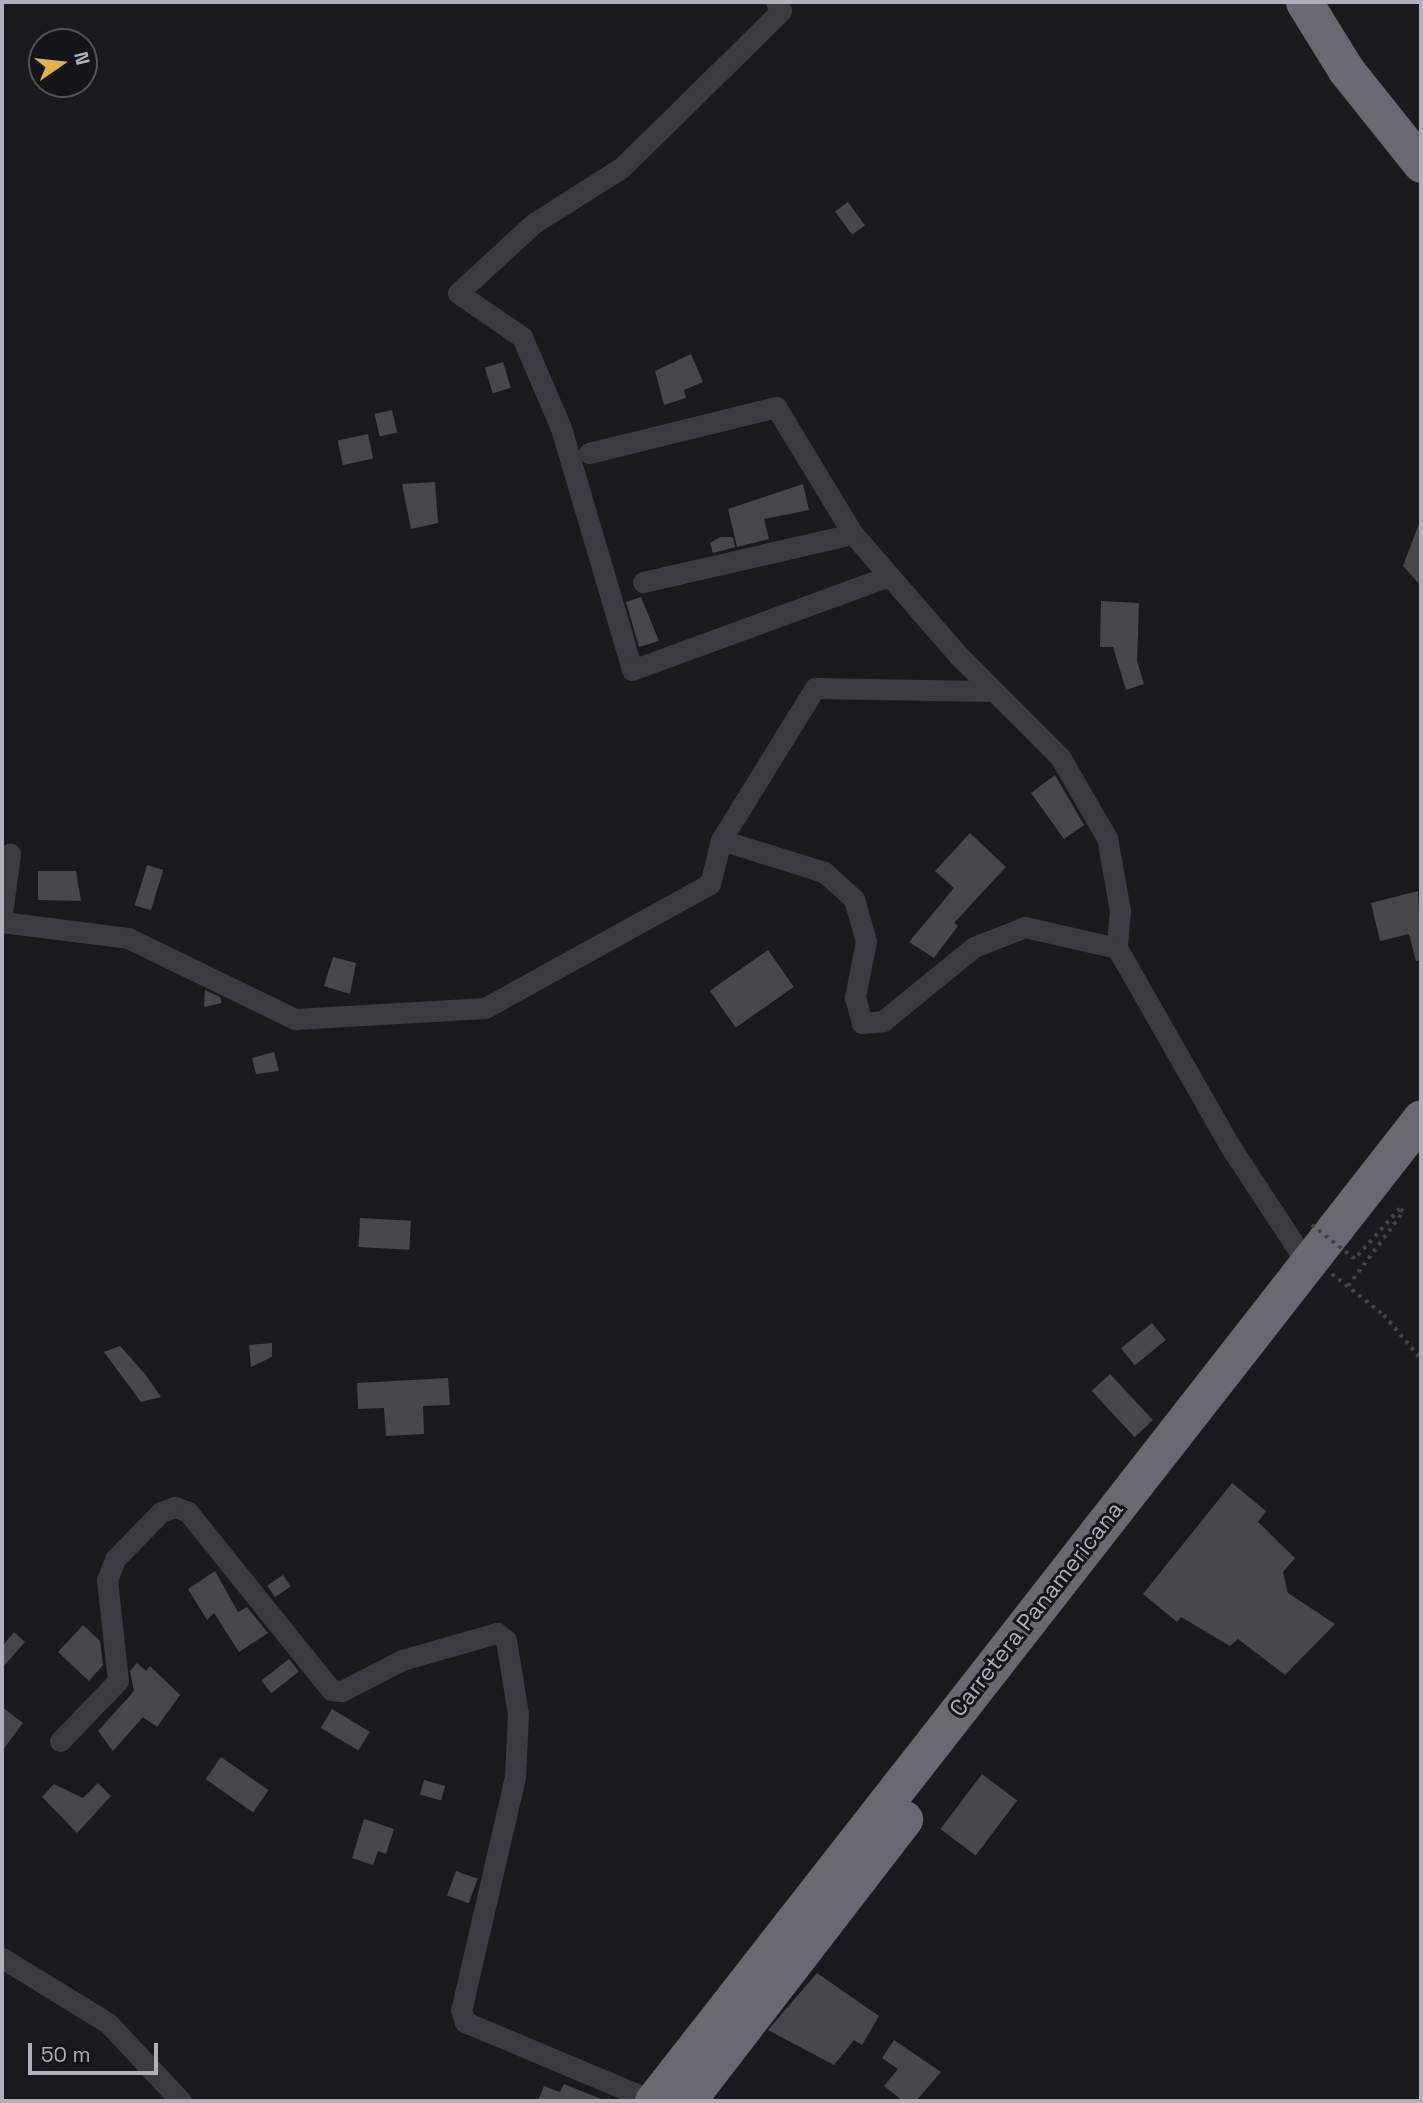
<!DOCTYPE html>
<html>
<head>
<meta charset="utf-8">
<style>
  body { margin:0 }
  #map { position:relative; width:1423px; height:2103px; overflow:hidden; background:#1a1a1c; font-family:"Space Grotesk",sans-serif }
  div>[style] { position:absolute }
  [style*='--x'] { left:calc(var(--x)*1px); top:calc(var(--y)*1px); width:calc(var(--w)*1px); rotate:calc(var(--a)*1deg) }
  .building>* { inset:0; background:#47474c; transform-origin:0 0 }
  .path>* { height:3.5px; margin-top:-1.75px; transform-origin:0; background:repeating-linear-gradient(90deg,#414347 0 3.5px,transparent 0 8.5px) }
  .street>* { height:21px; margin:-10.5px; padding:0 10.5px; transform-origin:10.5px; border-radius:10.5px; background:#3b3c41 }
  .highway>* { height:37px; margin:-18.5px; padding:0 18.5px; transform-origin:18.5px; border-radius:18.5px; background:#686a71 }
  .path-bridge>* { height:3.5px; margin-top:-1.75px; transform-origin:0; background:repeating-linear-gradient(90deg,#414347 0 3.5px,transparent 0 8.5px) }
  span { translate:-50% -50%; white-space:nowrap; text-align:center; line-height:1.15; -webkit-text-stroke:6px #151517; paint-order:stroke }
  .street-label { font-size:23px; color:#aeb1ba }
  .frame { position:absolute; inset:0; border:4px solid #aeb1ba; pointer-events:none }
  .north { position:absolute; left:28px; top:28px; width:70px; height:70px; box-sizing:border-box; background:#151517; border:2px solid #525358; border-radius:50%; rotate:76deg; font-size:19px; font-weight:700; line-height:28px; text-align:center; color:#aeb1ba }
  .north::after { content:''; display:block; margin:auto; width:24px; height:32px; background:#e3b24b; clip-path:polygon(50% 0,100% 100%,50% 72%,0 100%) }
  .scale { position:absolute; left:28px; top:2043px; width:130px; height:32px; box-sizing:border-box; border:4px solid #aeb1ba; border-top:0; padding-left:9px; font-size:21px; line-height:24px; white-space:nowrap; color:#aeb1ba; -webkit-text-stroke:5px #151517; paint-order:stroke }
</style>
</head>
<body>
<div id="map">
  <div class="building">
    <div style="left:848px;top:202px;width:29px;height:16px;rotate:54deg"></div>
    <div style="clip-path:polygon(691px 354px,703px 382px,684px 390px,686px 398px,664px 405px,655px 371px)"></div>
    <div style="left:503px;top:362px;width:27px;height:19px;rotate:73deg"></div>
    <div style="left:392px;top:410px;width:23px;height:18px;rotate:77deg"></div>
    <div style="left:368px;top:434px;width:25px;height:31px;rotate:78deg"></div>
    <div style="clip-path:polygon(435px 482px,438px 523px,411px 529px,402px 484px)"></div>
    <div style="clip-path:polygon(803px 484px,809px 510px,764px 519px,769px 539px,737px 547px,728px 509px)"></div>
    <div style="clip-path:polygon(1420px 521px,1421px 521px,1421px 586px,1403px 566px)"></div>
    <div style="clip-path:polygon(720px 537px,733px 537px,735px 547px,713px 553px,710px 543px)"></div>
    <div style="clip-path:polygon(641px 597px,659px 641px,639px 647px,626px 602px)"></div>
    <div style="clip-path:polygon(1101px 601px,1139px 603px,1137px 661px,1144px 684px,1126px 690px,1113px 647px,1100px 647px)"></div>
    <div style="clip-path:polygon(1055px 775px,1084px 825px,1064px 839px,1031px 793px)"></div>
    <div style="clip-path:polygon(970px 833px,1006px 867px,954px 923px,958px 926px,934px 958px,909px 942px,954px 888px,935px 871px)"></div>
    <div style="left:147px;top:865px;width:17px;height:42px;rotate:17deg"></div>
    <div style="clip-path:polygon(38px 871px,76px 871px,81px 901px,38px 900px)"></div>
    <div style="clip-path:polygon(1418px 891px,1421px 960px,1416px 961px,1409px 934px,1380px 941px,1371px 903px)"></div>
    <div style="left:768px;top:950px;width:45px;height:71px;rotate:55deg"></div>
    <div style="clip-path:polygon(333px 957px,356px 963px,350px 994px,324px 986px)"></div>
    <div style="clip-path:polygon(205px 990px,220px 997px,222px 1003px,204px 1007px)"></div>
    <div style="clip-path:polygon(274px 1052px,279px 1071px,256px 1074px,252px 1058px)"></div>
    <div style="left:360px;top:1218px;width:51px;height:29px;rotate:3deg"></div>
    <div style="left:1152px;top:1323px;width:22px;height:40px;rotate:51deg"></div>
    <div style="clip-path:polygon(272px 1343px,272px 1357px,251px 1367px,249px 1345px)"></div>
    <div style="clip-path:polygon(120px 1346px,145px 1374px,161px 1397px,141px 1402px,104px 1352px)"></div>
    <div style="left:1110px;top:1374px;width:63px;height:25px;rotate:47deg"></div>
    <div style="clip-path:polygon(448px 1378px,450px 1405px,423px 1406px,424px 1434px,386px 1436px,384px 1408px,358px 1409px,357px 1383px)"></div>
    <div style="clip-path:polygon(1232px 1483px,1266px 1511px,1258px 1522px,1295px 1558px,1283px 1572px,1288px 1593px,1335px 1624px,1285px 1675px,1238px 1639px,1230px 1646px,1181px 1617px,1177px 1622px,1143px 1594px)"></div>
    <div style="clip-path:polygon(215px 1571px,238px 1612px,247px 1607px,268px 1633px,239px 1652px,214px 1613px,207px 1620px,188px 1589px)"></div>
    <div style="left:283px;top:1575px;width:14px;height:19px;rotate:56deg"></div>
    <div style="clip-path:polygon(83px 1625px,100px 1641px,103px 1665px,89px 1681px,58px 1652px)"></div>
    <div style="clip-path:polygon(14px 1632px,25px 1642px,2px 1668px,2px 1647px)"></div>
    <div style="left:289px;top:1659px;width:16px;height:35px;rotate:52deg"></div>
    <div style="clip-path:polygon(137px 1663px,146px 1671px,150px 1666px,180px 1695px,157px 1727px,143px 1717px,113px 1751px,98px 1731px,134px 1691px,130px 1671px)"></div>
    <div style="clip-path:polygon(2px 1707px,23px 1723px,2px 1751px)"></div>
    <div style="left:332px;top:1709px;width:44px;height:22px;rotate:31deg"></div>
    <div style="left:221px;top:1757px;width:58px;height:27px;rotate:35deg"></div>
    <div style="left:982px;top:1774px;width:44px;height:69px;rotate:37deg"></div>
    <div style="left:424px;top:1780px;width:22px;height:15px;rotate:16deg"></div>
    <div style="clip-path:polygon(98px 1783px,111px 1796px,77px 1833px,42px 1797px,54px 1784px,83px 1798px)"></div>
    <div style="clip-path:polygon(364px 1819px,394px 1829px,386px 1854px,378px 1851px,373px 1865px,352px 1858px)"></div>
    <div style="left:456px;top:1871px;width:23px;height:26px;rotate:20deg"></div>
    <div style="clip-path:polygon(817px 1973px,879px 2016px,862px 2045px,854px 2040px,834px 2065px,768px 2030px)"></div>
    <div style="clip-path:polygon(894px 2040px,941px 2072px,916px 2101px,903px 2101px,884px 2086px,898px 2069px,882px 2058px)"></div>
    <div style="clip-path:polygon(564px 2084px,606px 2101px,538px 2101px,544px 2086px,560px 2092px)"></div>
  </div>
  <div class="path">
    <div style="--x:1332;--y:1274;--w:66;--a:38.3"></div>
    <div style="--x:1384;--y:1315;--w:57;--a:49.9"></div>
    <div style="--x:1348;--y:1286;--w:92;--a:-53.4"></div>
    <div style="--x:1403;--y:1212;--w:4;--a:-135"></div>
    <div style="--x:1400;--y:1209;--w:67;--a:132"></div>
  </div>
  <div class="street">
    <div style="--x:776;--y:2;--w:10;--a:61"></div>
    <div style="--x:781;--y:11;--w:224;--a:135.5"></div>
    <div style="--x:621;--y:168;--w:103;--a:147.7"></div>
    <div style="--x:534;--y:223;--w:103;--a:137.4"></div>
    <div style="--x:458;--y:293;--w:78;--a:34.5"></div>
    <div style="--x:522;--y:337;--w:99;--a:66.8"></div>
    <div style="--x:561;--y:428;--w:252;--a:73.6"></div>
    <div style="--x:632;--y:670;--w:274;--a:-20.1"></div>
    <div style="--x:589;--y:453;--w:193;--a:-13.8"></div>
    <div style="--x:776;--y:407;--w:149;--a:58.8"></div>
    <div style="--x:853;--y:534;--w:162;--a:49"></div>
    <div style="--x:959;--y:656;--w:143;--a:45"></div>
    <div style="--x:1060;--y:757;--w:94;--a:59.9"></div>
    <div style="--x:1107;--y:838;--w:73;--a:79.8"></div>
    <div style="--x:1120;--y:910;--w:38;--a:95"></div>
    <div style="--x:643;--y:582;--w:215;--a:-12.9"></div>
    <div style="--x:721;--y:840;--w:108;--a:17.3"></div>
    <div style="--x:824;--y:872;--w:40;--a:42"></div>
    <div style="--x:854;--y:899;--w:44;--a:74.1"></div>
    <div style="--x:866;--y:941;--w:57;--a:101.1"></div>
    <div style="--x:855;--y:997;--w:27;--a:75"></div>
    <div style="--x:862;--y:1023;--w:21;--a:-5"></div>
    <div style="--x:883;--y:1021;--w:117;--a:-39.1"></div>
    <div style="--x:974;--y:947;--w:55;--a:-21.4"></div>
    <div style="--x:1025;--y:927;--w:94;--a:12.9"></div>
    <div style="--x:1117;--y:948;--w:228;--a:60.3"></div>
    <div style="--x:1230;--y:1146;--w:139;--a:56.8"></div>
    <div style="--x:2;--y:914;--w:61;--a:-82.4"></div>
    <div style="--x:2;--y:922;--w:127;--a:7.2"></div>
    <div style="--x:128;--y:938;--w:186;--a:25.9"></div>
    <div style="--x:295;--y:1019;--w:190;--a:-3.3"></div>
    <div style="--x:485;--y:1008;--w:257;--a:-28.9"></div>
    <div style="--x:710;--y:884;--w:45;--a:-76"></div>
    <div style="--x:721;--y:840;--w:179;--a:-58.3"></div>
    <div style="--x:815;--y:688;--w:179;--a:1"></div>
    <div style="--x:60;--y:1741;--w:83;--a:-46"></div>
    <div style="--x:118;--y:1681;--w:102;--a:-96.2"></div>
    <div style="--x:107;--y:1580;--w:22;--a:-69"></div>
    <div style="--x:115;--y:1559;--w:66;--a:-45.6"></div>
    <div style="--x:161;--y:1512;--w:15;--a:-20"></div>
    <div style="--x:175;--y:1507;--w:14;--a:21"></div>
    <div style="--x:188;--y:1512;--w:228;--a:51.2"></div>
    <div style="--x:331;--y:1690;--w:11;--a:5"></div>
    <div style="--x:342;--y:1691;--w:68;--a:-27.3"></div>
    <div style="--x:402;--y:1660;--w:99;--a:-15.9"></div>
    <div style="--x:497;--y:1633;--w:11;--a:38"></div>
    <div style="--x:506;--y:1640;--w:75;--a:80.8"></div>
    <div style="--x:518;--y:1714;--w:63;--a:92.7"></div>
    <div style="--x:515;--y:1777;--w:239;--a:103"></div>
    <div style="--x:461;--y:2010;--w:13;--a:72"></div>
    <div style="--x:465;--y:2022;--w:204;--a:22.8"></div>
    <div style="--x:2;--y:1958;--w:124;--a:31.5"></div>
    <div style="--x:108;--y:2023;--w:107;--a:46.9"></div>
  </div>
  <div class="highway">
    <div style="--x:1304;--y:2;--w:80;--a:58.3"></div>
    <div style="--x:1346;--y:70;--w:120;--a:51.4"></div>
    <div style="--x:653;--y:2101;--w:1247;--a:-52"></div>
    <div style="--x:687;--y:2101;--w:356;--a:-52.4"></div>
  </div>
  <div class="path-bridge">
    <div style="--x:1312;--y:1225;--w:55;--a:38.3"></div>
  </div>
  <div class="street-label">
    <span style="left:1036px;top:1609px;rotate:-52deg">Carretera Panamericana</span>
  </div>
  <div class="frame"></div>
  <div class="north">N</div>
  <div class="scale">50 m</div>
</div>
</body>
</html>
